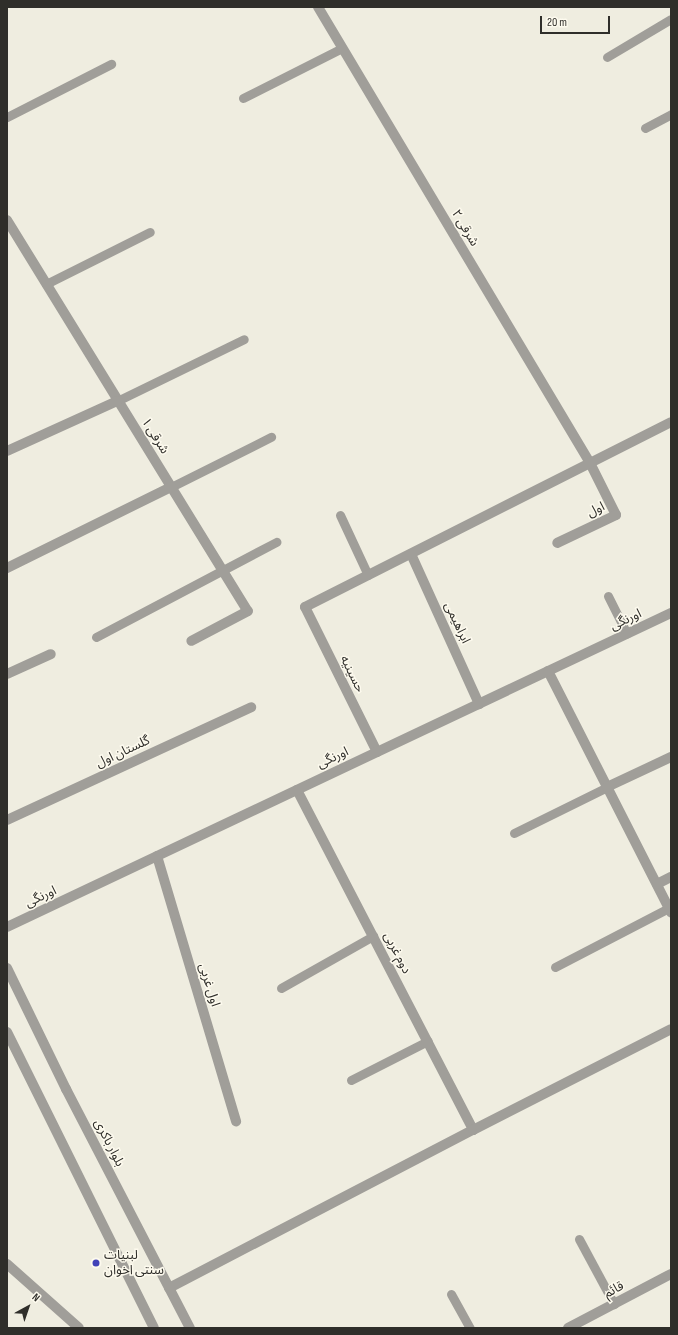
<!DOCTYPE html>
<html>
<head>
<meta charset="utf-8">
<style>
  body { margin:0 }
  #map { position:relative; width:678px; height:1335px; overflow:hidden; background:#efede0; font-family:"Sofia Sans Condensed","Noto Sans Arabic",sans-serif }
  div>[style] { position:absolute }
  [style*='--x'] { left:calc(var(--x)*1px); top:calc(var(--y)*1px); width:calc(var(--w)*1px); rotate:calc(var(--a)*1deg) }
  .service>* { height:9px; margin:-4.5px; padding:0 4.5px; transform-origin:4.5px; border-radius:4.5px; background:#a09e99 }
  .minor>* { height:10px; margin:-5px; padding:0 5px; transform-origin:5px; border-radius:5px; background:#a09e99 }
  .tertiary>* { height:10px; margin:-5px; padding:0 5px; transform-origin:5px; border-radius:5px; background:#a09e99 }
  .dots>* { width:11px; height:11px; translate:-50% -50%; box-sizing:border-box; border:2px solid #fdfaee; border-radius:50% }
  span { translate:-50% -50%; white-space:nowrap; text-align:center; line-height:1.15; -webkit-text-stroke:3px #fdfaee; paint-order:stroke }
  .street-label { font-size:13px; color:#2f2e2a }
  .poi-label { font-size:13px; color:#2f2e2a }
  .left { translate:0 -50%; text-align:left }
  .frame { position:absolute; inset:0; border:8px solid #2f2e2a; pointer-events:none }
  .north { position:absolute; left:8px; top:1287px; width:40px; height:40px; -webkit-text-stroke:3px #fdfaee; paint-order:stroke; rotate:40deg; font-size:11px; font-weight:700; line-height:16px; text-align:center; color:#2f2e2a }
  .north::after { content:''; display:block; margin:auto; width:14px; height:18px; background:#2f2e2a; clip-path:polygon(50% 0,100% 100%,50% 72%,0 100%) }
  .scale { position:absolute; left:540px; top:16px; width:70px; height:18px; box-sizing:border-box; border:2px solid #2f2e2a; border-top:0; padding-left:5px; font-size:12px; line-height:14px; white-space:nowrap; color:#2f2e2a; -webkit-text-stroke:3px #fdfaee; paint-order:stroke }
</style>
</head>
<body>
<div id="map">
  <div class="service">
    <div style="--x:607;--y:57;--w:74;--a:-30.7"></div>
    <div style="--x:243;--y:98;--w:111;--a:-26.8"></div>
    <div style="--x:7;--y:117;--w:117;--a:-27"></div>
    <div style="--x:645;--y:128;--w:30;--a:-28"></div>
    <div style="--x:46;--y:284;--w:116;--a:-26.6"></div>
    <div style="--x:117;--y:401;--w:141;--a:-26"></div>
    <div style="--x:171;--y:487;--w:112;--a:-26.6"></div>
    <div style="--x:340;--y:515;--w:66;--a:65"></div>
    <div style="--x:608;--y:596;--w:42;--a:63.4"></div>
    <div style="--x:96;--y:637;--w:204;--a:-27.8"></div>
    <div style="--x:514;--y:833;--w:104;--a:-26.3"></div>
    <div style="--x:555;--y:967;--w:128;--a:-27.4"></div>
    <div style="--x:281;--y:988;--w:106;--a:-29.5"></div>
    <div style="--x:351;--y:1080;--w:86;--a:-26.9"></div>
    <div style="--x:579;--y:1239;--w:74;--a:61.7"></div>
    <div style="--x:451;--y:1294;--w:39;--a:61"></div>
  </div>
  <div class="minor">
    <div style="--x:318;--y:7;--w:531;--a:59.18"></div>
    <div style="--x:590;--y:463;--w:58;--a:63.4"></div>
    <div style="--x:616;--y:515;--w:65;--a:154.6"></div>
    <div style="--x:7;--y:220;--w:459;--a:58.4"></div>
    <div style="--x:248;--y:611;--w:64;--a:152.2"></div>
    <div style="--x:7;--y:451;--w:121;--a:-24.4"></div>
    <div style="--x:411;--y:554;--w:165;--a:65.6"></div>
    <div style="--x:7;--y:568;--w:183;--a:-26.3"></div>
    <div style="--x:548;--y:671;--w:271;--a:63"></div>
    <div style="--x:7;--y:674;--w:48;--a:-24.4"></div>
    <div style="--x:377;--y:752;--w:162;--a:-116.4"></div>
    <div style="--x:305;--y:607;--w:410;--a:-26.8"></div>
    <div style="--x:607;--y:787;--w:71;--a:-25.1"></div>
    <div style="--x:297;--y:790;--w:383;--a:62.6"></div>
    <div style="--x:7;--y:820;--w:269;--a:-24.8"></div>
    <div style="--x:157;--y:856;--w:277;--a:73.4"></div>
    <div style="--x:657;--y:884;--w:16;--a:-27"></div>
    <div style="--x:7;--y:1264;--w:96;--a:41.6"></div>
    <div style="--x:169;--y:1288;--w:343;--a:-27.5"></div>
    <div style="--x:473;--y:1130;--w:222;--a:-27"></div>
    <div style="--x:568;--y:1328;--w:116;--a:-27.7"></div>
  </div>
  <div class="tertiary">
    <div style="--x:7;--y:927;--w:735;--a:-25.31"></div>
    <div style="--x:7;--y:968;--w:135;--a:64"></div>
    <div style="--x:66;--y:1089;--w:269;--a:62.6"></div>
    <div style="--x:7;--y:1032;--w:330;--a:63.6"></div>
  </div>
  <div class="dots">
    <div style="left:96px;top:1263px;background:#4243b8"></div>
  </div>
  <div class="street-label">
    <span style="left:465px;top:228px;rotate:59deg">۲ شرقی</span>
    <span style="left:155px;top:436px;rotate:58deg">۱ شرقی</span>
    <span style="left:596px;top:510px;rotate:-26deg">اول</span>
    <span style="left:626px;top:620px;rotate:-25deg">اورنگی</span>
    <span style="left:457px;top:623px;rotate:65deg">ابراهیمی</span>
    <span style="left:352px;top:674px;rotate:64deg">حسینیه</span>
    <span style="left:123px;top:752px;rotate:-25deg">گلستان اول</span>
    <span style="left:333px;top:758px;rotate:-25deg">اورنگی</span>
    <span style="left:41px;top:897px;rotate:-25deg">اورنگی</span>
    <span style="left:397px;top:953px;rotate:63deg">دوم غربی</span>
    <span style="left:209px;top:985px;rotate:73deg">اول غربی</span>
    <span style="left:109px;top:1143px;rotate:63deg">بلوار باکری</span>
    <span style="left:614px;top:1290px;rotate:-28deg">قائم</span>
  </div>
  <div class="poi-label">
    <span class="left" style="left:104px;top:1263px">لبنیات<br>سنتی اخوان</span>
  </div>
  <div class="frame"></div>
  <div class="north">N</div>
  <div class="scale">20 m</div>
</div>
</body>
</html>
